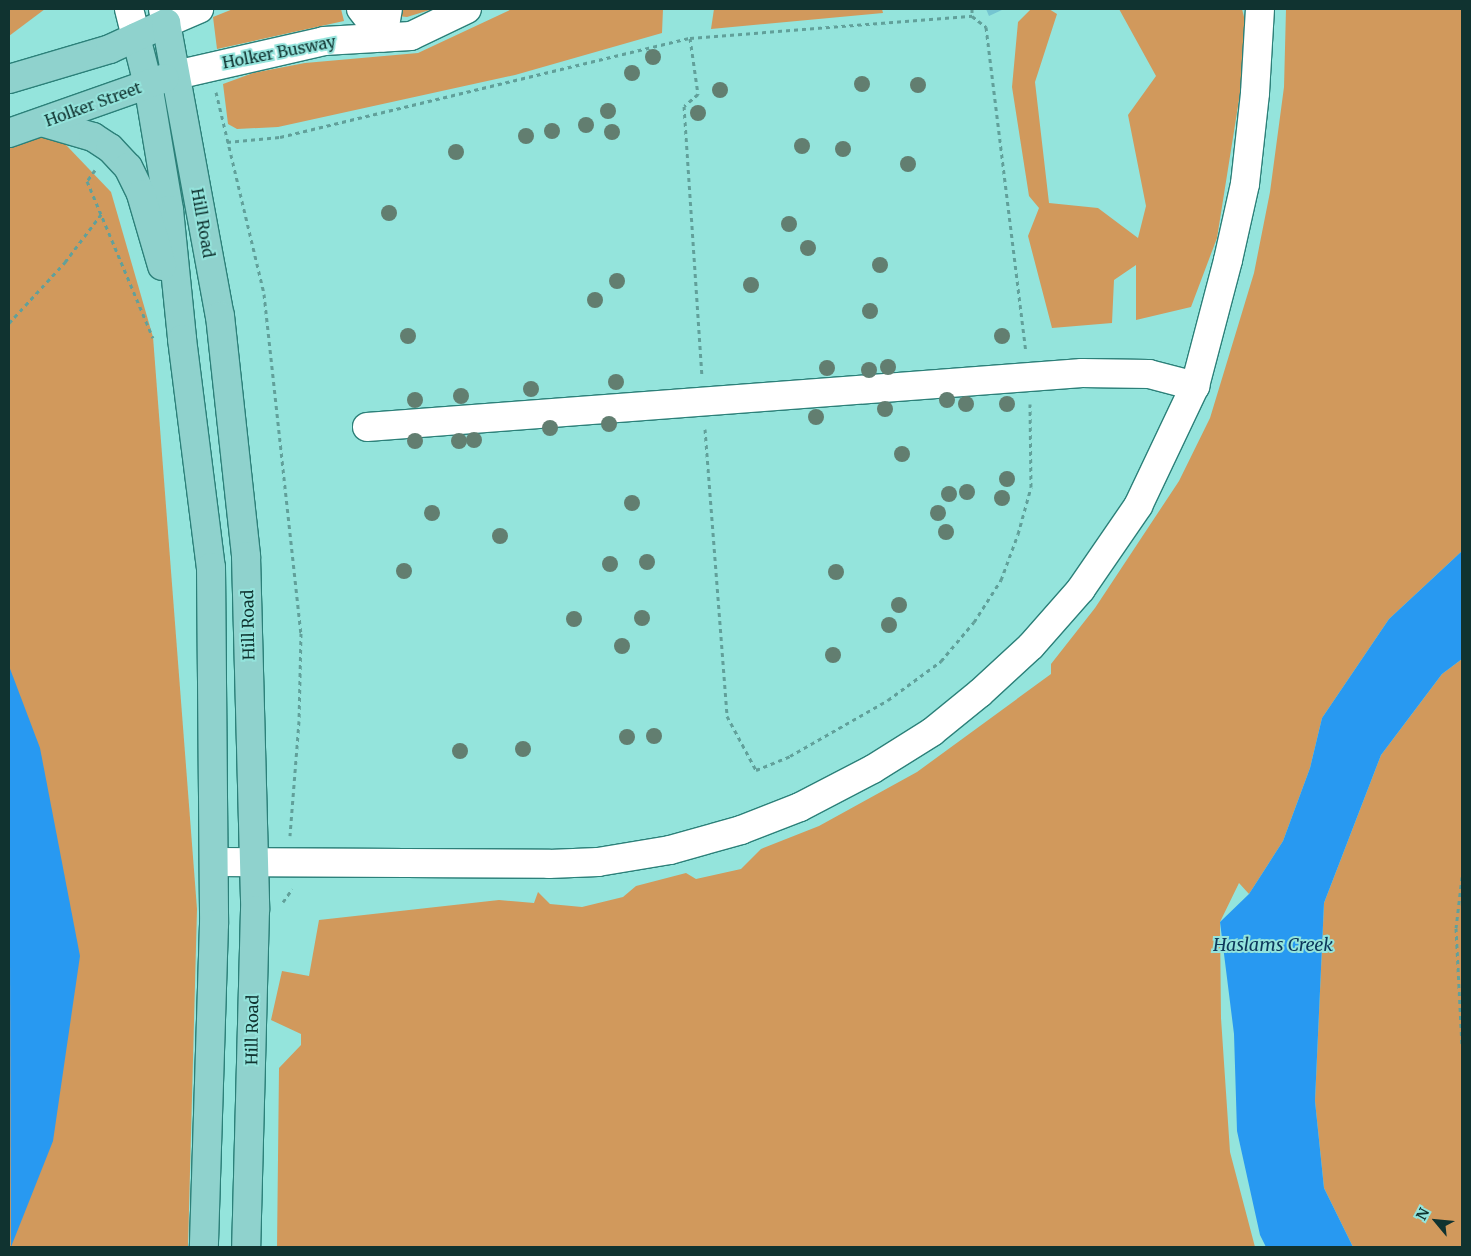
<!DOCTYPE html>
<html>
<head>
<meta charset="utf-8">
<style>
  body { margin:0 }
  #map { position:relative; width:1471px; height:1256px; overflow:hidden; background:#94e4dc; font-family:Merriweather,serif }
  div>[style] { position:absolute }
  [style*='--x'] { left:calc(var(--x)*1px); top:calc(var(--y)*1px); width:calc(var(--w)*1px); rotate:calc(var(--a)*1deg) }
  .green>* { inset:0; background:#d1995c }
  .water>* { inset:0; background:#2899f1 }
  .building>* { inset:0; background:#75c5d1 }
  .path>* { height:3px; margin-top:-1.5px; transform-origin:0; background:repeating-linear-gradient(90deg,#61a09a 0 4px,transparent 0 8px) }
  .roads { filter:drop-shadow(1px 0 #2c8079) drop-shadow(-1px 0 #2c8079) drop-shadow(0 1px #2c8079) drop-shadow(0 -1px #2c8079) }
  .minor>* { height:28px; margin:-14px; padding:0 14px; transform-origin:14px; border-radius:14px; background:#fff }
  .major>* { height:28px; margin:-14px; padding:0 14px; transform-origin:14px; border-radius:14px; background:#8fd2cd }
  .trees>* { width:16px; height:16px; margin:-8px; border-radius:50%; background:#627e70 }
  span { translate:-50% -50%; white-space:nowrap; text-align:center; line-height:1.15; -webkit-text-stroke:4px #94e4dc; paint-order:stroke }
  .street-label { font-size:16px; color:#103330 }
  .water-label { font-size:18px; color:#0d385b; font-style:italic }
  .frame { position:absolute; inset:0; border:10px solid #103330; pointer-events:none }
  .north { position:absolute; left:1411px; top:1196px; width:50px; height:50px; -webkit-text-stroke:4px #94e4dc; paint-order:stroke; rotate:298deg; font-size:14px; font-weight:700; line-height:20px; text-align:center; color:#103330 }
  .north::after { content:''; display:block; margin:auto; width:18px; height:22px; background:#103330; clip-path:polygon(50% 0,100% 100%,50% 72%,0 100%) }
</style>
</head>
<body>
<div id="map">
  <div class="green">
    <div style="clip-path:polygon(9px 9px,45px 9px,9px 36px)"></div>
    <div style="clip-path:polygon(233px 9px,341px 9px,344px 21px,217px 49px,213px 17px)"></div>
    <div style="clip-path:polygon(397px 9px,433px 9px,407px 17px,397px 16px)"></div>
    <div style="clip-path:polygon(512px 9px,663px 9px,662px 33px,515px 75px,278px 127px,237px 129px,228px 124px,223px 84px,253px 73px,305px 63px,418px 53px)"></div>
    <div style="clip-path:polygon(714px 9px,882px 9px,883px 13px,711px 29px)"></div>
    <div style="clip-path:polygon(1031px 9px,1049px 9px,1057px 14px,1035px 82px,1049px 203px,1098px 208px,1138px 238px,1146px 206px,1128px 115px,1156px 76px,1119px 9px,1242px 9px,1249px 37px,1217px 238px,1191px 307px,1136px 320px,1136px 265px,1114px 280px,1112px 323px,1052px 328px,1028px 236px,1039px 208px,1029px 196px,1012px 87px,1018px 22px)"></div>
    <div style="clip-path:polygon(1286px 9px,1462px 9px,1462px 551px,1389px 619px,1322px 718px,1310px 768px,1283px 841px,1249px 894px,1239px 883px,1220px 922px,1221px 1018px,1230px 1152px,1255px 1247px,277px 1247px,279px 1068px,301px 1045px,301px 1034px,271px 1020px,282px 971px,309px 976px,319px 920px,499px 900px,534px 903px,538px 892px,550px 904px,582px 907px,623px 897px,636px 886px,686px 873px,696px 879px,741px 869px,761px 849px,819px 826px,917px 772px,1051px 674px,1051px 664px,1095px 608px,1179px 481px,1210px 418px,1254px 273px,1270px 192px,1284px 87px)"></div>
    <div style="clip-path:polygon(45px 123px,111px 192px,153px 337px,197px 909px,188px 1247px,9px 1247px,9px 135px)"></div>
    <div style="clip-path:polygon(1462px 659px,1462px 1247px,1353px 1247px,1324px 1188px,1315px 1101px,1324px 903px,1381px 755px,1442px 674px)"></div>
  </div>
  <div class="water">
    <div style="clip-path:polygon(1462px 551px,1462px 659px,1442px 674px,1381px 755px,1324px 903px,1315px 1101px,1324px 1188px,1353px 1247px,1266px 1247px,1260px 1235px,1237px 1131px,1234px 1034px,1220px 922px,1249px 894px,1283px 841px,1310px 768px,1322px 718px,1389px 619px)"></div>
    <div style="clip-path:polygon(9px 666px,40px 748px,80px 956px,53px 1141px,11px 1247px)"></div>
  </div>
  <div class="building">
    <div style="clip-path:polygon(986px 9px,1004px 9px,989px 16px)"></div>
  </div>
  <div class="path">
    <div style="--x:972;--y:9;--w:7;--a:90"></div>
    <div style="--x:690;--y:38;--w:57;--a:81.9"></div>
    <div style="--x:698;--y:94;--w:18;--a:139"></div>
    <div style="--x:684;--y:106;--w:270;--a:86.2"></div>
    <div style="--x:216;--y:92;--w:208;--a:76.6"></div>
    <div style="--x:264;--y:294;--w:341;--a:83.8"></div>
    <div style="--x:301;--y:633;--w:88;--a:91.3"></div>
    <div style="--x:299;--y:721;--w:115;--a:94.5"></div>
    <div style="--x:227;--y:142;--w:53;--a:-5.4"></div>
    <div style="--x:280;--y:137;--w:422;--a:-13.6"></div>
    <div style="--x:690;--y:38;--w:283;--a:-4.5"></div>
    <div style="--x:972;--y:16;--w:18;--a:38"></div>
    <div style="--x:986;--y:27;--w:326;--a:83"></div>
    <div style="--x:95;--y:170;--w:14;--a:126"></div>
    <div style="--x:87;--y:181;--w:170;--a:67.2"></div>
    <div style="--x:9;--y:323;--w:83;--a:-47.4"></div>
    <div style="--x:65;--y:262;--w:61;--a:-52.9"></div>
    <div style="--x:705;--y:429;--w:288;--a:85.6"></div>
    <div style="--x:727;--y:716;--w:61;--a:61.8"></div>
    <div style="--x:756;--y:770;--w:37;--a:-22"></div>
    <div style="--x:790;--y:756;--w:113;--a:-29.7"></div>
    <div style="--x:888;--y:700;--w:66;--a:-36.3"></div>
    <div style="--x:941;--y:661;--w:51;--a:-49.8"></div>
    <div style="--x:974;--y:622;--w:50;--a:-57.3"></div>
    <div style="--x:1001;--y:580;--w:49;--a:-69.7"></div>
    <div style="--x:1018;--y:534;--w:49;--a:-74.5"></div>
    <div style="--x:1031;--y:487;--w:83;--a:-90.7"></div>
    <div style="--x:1462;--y:877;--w:51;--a:96.7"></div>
    <div style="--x:1456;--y:928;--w:118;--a:87.1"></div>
    <div style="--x:283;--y:902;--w:16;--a:-55"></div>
  </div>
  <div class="roads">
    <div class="minor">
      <div style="--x:129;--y:9;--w:29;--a:76"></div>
      <div style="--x:163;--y:9;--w:14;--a:78"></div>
      <div style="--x:166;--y:23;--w:36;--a:-23"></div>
      <div style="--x:361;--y:9;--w:36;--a:52"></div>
      <div style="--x:383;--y:37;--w:28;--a:-80"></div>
      <div style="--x:176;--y:75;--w:152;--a:-12.9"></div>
      <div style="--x:324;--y:41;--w:87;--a:-3.3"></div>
      <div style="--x:411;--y:36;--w:62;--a:-25.7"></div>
      <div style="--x:367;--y:427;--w:717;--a:-4.32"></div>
      <div style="--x:1082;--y:373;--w:67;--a:0.9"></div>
      <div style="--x:1149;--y:374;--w:48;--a:14.6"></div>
      <div style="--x:214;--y:862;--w:335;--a:0.3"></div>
      <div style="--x:549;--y:864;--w:49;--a:-2.3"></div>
      <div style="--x:598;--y:862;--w:73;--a:-9.5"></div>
      <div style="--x:670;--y:850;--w:74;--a:-15.7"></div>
      <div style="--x:741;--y:830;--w:63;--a:-21.3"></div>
      <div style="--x:800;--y:807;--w:82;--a:-27.5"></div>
      <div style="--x:873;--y:769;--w:70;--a:-32.1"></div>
      <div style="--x:932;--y:732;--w:62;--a:-39.1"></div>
      <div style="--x:980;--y:693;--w:69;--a:-42.7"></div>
      <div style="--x:1031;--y:646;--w:76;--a:-48.7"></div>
      <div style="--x:1081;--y:589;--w:101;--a:-55.5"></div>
      <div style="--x:1138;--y:506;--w:133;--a:-64.6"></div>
      <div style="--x:1195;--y:386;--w:130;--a:-75.3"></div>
      <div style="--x:1228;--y:260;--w:78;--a:-77.4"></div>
      <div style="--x:1245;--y:184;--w:92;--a:-83.7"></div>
      <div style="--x:1255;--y:93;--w:84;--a:-86.6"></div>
    </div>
    <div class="major">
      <div style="--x:136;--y:37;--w:49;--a:75.7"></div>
      <div style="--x:148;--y:84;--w:128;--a:80.5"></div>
      <div style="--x:169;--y:210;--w:130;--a:84.2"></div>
      <div style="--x:182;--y:339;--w:230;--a:82.8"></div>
      <div style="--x:211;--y:567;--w:357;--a:89.5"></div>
      <div style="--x:214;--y:924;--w:323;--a:91.8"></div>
      <div style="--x:9;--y:79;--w:105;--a:-16.5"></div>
      <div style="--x:110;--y:49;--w:62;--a:-24.9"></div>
      <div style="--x:166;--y:23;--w:298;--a:79.6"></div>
      <div style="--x:220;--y:316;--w:241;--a:83.8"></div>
      <div style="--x:246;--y:556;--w:354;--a:88.5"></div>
      <div style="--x:255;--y:910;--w:337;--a:91.5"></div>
      <div style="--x:45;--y:123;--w:50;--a:16.3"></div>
      <div style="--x:93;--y:137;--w:20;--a:33"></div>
      <div style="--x:110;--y:148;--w:26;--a:47"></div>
      <div style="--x:128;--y:167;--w:30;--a:64"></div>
      <div style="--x:141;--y:194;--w:75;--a:73.7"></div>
      <div style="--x:9;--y:133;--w:165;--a:-19.4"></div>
    </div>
  </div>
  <div class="trees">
    <div style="left:653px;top:57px"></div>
    <div style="left:632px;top:73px"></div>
    <div style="left:862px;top:84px"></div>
    <div style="left:918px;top:85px"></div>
    <div style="left:720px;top:90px"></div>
    <div style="left:608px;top:111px"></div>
    <div style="left:698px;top:113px"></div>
    <div style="left:586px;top:125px"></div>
    <div style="left:552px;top:131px"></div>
    <div style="left:612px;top:132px"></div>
    <div style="left:526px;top:136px"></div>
    <div style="left:802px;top:146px"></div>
    <div style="left:843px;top:149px"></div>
    <div style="left:456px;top:152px"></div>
    <div style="left:908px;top:164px"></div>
    <div style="left:389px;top:213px"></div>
    <div style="left:789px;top:224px"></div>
    <div style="left:808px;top:248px"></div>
    <div style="left:880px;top:265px"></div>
    <div style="left:617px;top:281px"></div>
    <div style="left:751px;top:285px"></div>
    <div style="left:595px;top:300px"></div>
    <div style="left:870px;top:311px"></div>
    <div style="left:408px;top:336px"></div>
    <div style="left:1002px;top:336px"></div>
    <div style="left:888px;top:367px"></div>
    <div style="left:827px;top:368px"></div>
    <div style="left:869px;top:370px"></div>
    <div style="left:616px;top:382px"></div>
    <div style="left:531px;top:389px"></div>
    <div style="left:461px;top:396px"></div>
    <div style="left:415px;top:400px"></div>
    <div style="left:947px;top:400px"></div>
    <div style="left:966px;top:404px"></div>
    <div style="left:1007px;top:404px"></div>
    <div style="left:885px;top:409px"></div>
    <div style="left:816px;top:417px"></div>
    <div style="left:609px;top:424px"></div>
    <div style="left:550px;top:428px"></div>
    <div style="left:474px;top:440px"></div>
    <div style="left:415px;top:441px"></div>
    <div style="left:459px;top:441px"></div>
    <div style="left:902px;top:454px"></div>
    <div style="left:1007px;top:479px"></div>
    <div style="left:967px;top:492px"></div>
    <div style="left:949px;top:494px"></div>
    <div style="left:1002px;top:498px"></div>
    <div style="left:632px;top:503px"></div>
    <div style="left:432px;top:513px"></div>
    <div style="left:938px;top:513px"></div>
    <div style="left:946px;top:532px"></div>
    <div style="left:500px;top:536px"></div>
    <div style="left:647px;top:562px"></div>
    <div style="left:610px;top:564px"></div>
    <div style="left:404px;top:571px"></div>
    <div style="left:836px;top:572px"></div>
    <div style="left:899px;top:605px"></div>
    <div style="left:642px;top:618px"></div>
    <div style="left:574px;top:619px"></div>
    <div style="left:889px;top:625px"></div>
    <div style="left:622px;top:646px"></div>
    <div style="left:833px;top:655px"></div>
    <div style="left:654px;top:736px"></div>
    <div style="left:627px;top:737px"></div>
    <div style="left:523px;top:749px"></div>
    <div style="left:460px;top:751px"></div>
  </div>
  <div class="street-label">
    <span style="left:279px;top:52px;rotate:-11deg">Holker Busway</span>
    <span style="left:93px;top:104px;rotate:-20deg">Holker Street</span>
    <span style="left:203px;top:223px;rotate:80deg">Hill Road</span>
    <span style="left:248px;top:625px;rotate:-91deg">Hill Road</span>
    <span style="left:252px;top:1030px;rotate:-89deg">Hill Road</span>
  </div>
  <div class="water-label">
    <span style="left:1273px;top:945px">Haslams Creek</span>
  </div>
  <div class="frame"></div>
  <div class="north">N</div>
</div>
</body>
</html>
